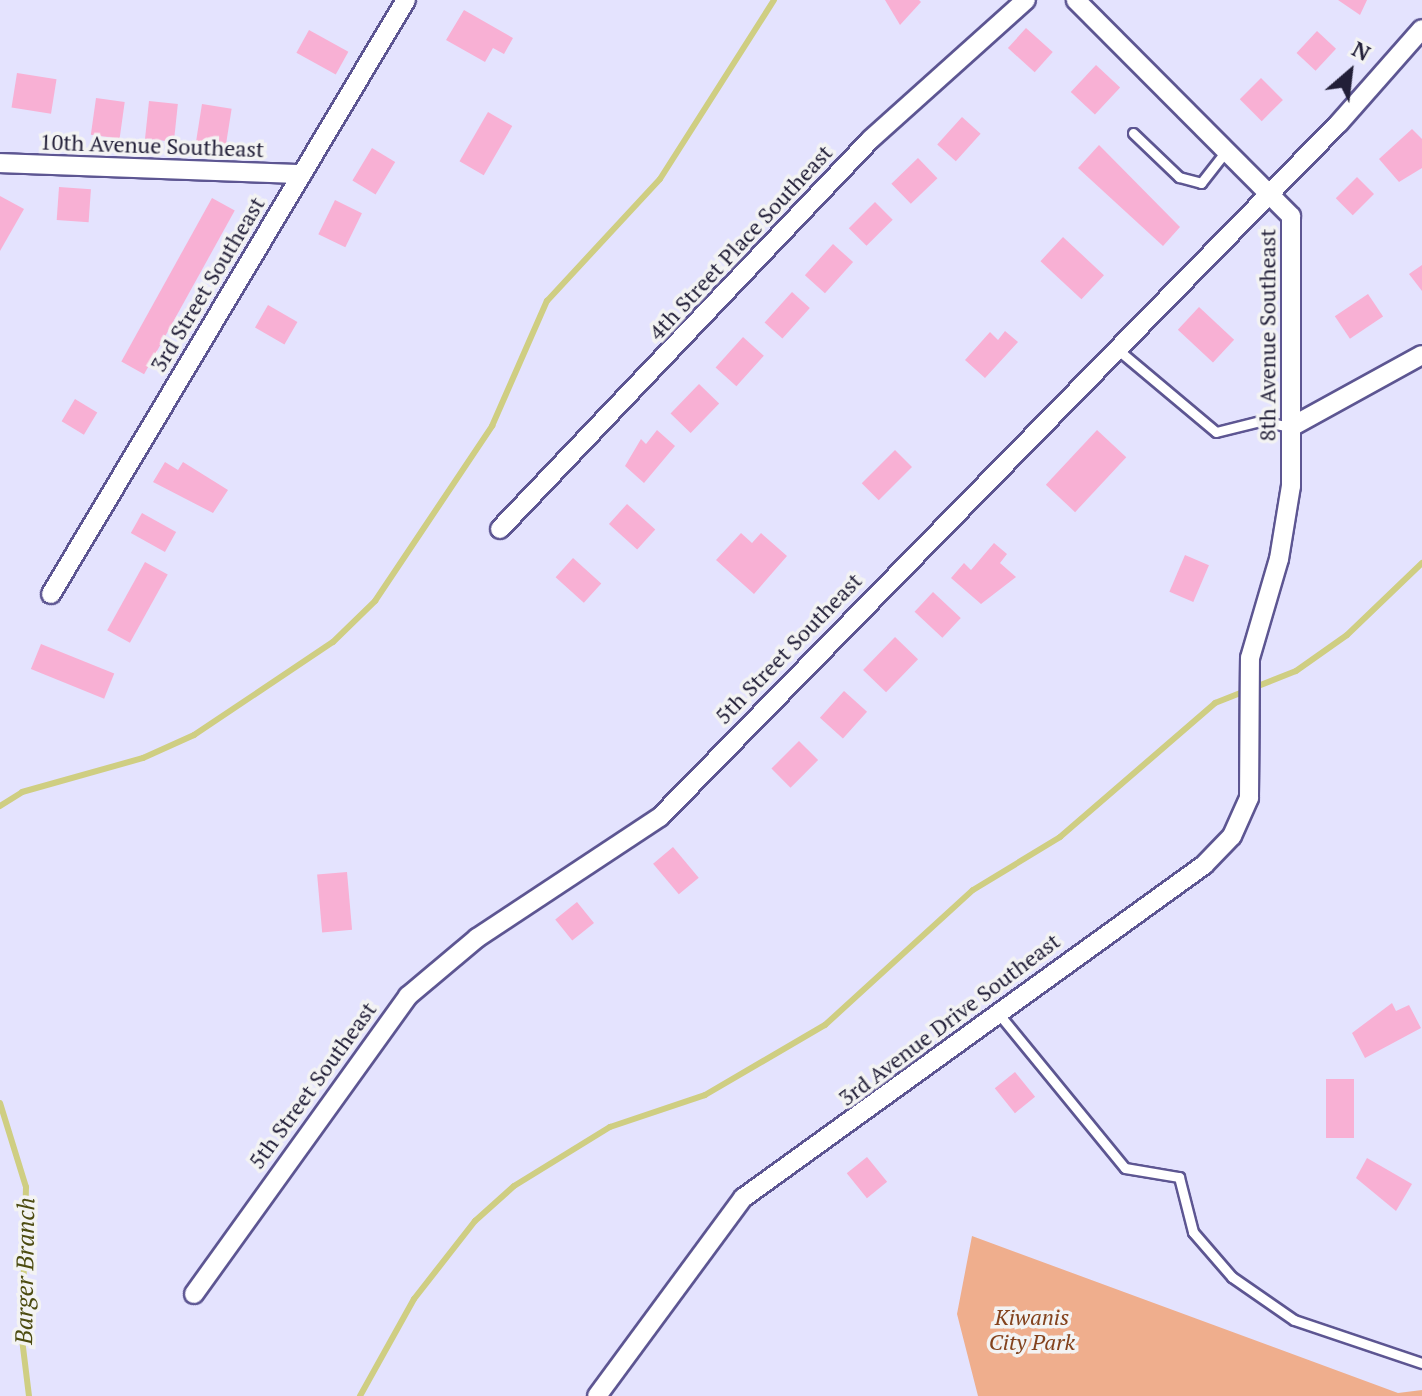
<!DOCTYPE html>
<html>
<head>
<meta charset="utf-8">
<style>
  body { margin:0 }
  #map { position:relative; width:1422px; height:1396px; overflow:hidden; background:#e4e3fe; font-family:"PT Serif",serif }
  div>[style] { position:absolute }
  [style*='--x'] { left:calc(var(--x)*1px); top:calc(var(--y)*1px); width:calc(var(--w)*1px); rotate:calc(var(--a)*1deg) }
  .green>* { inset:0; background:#efae8d }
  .stream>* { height:6px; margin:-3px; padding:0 3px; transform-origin:3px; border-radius:3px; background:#cfce82 }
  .building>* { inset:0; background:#f8b0d4; transform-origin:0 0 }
  .roads { filter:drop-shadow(2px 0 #5d5692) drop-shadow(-2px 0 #5d5692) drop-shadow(0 2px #5d5692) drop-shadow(0 -2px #5d5692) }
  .lane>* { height:9px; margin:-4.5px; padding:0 4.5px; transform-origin:4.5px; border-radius:4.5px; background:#fff }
  .street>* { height:18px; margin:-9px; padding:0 9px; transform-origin:9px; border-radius:9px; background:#fff }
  span { translate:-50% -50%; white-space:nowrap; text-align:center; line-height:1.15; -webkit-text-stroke:7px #f3f3f3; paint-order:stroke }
  .street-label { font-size:22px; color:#221f38 }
  .park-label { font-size:22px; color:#83421d; font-style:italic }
  .water-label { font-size:24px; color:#4c4b10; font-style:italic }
  .north { position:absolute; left:1310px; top:32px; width:80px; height:80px; -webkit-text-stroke:6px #f3f3f3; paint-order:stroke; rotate:28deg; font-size:22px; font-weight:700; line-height:32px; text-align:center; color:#221f38 }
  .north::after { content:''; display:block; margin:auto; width:28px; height:36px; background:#221f38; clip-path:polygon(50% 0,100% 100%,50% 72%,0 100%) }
</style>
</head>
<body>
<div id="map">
  <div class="green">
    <div style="clip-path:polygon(972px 1236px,1398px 1393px,1422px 1390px,1422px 1396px,978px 1396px,957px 1314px)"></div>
  </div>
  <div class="stream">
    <div style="--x:0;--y:806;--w:26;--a:-32"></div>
    <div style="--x:22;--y:792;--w:126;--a:-15.7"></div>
    <div style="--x:143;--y:758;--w:56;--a:-24.3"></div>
    <div style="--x:194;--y:735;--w:167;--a:-33.8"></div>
    <div style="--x:333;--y:642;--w:59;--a:-44.3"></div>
    <div style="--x:375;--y:601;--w:211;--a:-56.2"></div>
    <div style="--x:492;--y:426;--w:137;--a:-66.3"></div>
    <div style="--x:547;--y:301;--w:166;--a:-47.2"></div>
    <div style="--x:660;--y:179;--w:212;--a:-57.5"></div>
    <div style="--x:0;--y:1103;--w:88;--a:72.8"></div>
    <div style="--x:26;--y:1187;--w:152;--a:91.5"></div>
    <div style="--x:22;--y:1339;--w:57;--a:83"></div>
    <div style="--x:360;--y:1396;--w:111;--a:-60.9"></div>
    <div style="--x:414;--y:1299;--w:99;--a:-52"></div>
    <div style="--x:475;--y:1221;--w:52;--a:-41.9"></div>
    <div style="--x:514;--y:1186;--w:113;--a:-31.6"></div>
    <div style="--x:610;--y:1127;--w:100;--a:-18.6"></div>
    <div style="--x:705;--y:1095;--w:139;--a:-30.3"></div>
    <div style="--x:825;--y:1025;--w:200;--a:-42.4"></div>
    <div style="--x:973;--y:890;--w:102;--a:-31.3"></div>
    <div style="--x:1060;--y:837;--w:205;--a:-40.8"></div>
    <div style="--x:1215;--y:703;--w:87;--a:-21.6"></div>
    <div style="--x:1296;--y:671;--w:62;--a:-35.2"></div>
    <div style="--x:1347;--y:635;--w:104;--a:-43.8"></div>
  </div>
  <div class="building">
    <div style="clip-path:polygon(885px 0,919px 0,921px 2px,900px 25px)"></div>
    <div style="clip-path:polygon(1338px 0,1367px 0,1360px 15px)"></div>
    <div style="clip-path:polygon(464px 10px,513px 38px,504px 54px,493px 48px,485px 62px,446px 40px)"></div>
    <div style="left:1026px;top:28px;width:36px;height:27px;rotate:42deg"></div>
    <div style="left:309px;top:30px;width:45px;height:26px;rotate:29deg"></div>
    <div style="left:1317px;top:31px;width:26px;height:30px;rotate:43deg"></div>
    <div style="left:1096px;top:65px;width:33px;height:37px;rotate:43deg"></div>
    <div style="left:17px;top:73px;width:40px;height:35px;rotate:9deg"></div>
    <div style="left:1261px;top:78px;width:31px;height:30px;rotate:45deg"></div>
    <div style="left:96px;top:98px;width:29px;height:37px;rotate:8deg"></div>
    <div style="left:149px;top:101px;width:29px;height:38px;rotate:6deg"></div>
    <div style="left:202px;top:104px;width:30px;height:37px;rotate:9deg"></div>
    <div style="left:488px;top:112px;width:28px;height:57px;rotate:30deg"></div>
    <div style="left:962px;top:117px;width:25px;height:37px;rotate:42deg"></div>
    <div style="clip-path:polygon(1412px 129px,1422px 139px,1422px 168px,1399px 182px,1379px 159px)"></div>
    <div style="clip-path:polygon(1099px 145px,1180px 227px,1163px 246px,1078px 168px)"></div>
    <div style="left:372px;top:148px;width:27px;height:38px;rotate:31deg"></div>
    <div style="left:918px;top:158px;width:28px;height:37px;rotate:46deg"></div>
    <div style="left:1357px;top:177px;width:24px;height:30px;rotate:45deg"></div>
    <div style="left:59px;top:187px;width:32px;height:33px;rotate:4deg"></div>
    <div style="clip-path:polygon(0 196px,24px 209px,0 251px)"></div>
    <div style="left:212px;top:198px;width:26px;height:187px;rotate:29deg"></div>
    <div style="left:335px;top:200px;width:30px;height:38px;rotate:26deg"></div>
    <div style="left:875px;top:202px;width:25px;height:37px;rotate:45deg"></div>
    <div style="left:1063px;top:237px;width:56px;height:33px;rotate:43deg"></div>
    <div style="left:833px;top:244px;width:27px;height:42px;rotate:42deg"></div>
    <div style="clip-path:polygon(1422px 265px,1422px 291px,1409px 274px)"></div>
    <div style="left:792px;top:292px;width:24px;height:41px;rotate:42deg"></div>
    <div style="left:1368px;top:294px;width:27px;height:40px;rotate:56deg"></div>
    <div style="left:268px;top:305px;width:34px;height:26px;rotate:30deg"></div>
    <div style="left:1199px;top:307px;width:48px;height:31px;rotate:43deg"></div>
    <div style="clip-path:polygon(1005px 331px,1018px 342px,985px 378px,965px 360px,990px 332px,998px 340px)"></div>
    <div style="left:743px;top:337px;width:28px;height:41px;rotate:42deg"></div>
    <div style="left:699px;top:384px;width:28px;height:41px;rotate:44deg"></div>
    <div style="left:75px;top:399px;width:26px;height:26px;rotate:31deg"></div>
    <div style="clip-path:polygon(657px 430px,675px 446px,644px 483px,625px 466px,641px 439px,646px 444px)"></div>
    <div style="left:1097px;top:430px;width:40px;height:75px;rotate:43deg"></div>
    <div style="left:895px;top:450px;width:24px;height:47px;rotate:45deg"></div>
    <div style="clip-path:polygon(165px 462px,178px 470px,183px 462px,228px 490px,213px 513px,153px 482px)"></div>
    <div style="left:627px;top:504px;width:38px;height:27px;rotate:42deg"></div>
    <div style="left:142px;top:513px;width:39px;height:23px;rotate:29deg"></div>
    <div style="clip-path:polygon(741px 533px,752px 543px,761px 533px,787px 556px,754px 594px,716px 560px)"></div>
    <div style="clip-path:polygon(994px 543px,1007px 554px,1000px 563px,1016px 577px,981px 604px,951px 578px,964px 563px,971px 570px)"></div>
    <div style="left:1185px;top:555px;width:26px;height:40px;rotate:23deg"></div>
    <div style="left:573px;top:558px;width:38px;height:26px;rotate:42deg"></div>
    <div style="left:145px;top:562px;width:26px;height:78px;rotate:29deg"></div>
    <div style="left:933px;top:592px;width:38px;height:27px;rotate:43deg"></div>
    <div style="left:895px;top:637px;width:32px;height:46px;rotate:44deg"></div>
    <div style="left:41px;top:644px;width:79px;height:27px;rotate:22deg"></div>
    <div style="left:844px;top:691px;width:31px;height:36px;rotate:42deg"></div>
    <div style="left:799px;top:741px;width:27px;height:39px;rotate:45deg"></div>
    <div style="left:673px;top:847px;width:40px;height:26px;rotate:50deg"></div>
    <div style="left:347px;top:872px;width:58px;height:30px;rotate:85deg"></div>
    <div style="left:577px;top:902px;width:27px;height:28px;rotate:51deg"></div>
    <div style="clip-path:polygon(1392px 1003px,1396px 1011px,1409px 1005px,1421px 1028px,1365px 1058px,1352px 1033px)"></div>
    <div style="left:1015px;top:1072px;width:32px;height:26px;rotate:51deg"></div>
    <div style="left:1326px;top:1079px;width:28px;height:59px"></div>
    <div style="left:867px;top:1157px;width:32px;height:26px;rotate:51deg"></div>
    <div style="clip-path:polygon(1367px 1158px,1412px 1184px,1396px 1211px,1356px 1178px)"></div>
  </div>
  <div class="roads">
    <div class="lane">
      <div style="--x:1133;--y:133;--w:64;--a:43.7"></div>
      <div style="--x:1179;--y:177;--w:23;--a:15"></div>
      <div style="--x:1201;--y:183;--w:41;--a:-52"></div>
      <div style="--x:1117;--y:349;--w:129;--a:40"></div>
      <div style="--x:1216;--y:432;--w:45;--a:-14"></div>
      <div style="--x:1260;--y:421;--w:32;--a:11"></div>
      <div style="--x:998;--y:1013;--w:200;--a:50.7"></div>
      <div style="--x:1125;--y:1168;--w:55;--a:9.5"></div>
      <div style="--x:1179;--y:1177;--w:57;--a:75.7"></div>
      <div style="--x:1193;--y:1232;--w:60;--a:49.1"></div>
      <div style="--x:1232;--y:1277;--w:75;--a:34.7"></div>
      <div style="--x:1294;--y:1320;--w:135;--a:18.6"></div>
    </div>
    <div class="street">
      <div style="--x:0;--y:163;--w:302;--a:2.1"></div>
      <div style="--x:1291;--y:427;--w:149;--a:-28.8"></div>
      <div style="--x:500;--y:529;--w:538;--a:-46.43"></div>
      <div style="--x:871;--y:139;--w:208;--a:-41.9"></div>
      <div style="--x:51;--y:594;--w:692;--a:-59.14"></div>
      <div style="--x:194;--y:1294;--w:367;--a:-54.3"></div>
      <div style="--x:408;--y:996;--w:90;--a:-40"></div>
      <div style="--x:477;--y:938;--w:219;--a:-33.5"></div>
      <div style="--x:660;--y:817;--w:971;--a:-45.63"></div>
      <div style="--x:1339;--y:123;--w:125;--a:-48.6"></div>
      <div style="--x:597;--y:1396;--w:246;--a:-53.6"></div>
      <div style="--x:743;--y:1198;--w:569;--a:-35.84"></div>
      <div style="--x:1204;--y:865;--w:40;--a:-46"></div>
      <div style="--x:1232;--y:836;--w:42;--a:-65.9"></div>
      <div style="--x:1249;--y:798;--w:140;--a:-89.6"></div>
      <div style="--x:1250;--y:658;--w:103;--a:-73.7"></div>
      <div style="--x:1279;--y:559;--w:74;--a:-80.7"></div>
      <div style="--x:1291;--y:486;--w:270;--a:-90"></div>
      <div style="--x:1291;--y:216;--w:305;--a:-134.9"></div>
    </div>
  </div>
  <div class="street-label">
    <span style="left:152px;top:145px;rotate:2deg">10th Avenue Southeast</span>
    <span style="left:740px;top:242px;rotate:-47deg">4th Street Place Southeast</span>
    <span style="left:207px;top:284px;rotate:-59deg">3rd Street Southeast</span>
    <span style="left:1267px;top:335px;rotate:-90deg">8th Avenue Southeast</span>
    <span style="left:788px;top:648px;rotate:-46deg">5th Street Southeast</span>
    <span style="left:949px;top:1019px;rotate:-37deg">3rd Avenue Drive Southeast</span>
    <span style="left:312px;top:1085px;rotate:-54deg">5th Street Southeast</span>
  </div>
  <div class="park-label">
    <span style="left:1032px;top:1329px">Kiwanis<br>City Park</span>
  </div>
  <div class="water-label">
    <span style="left:25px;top:1271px;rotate:-89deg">Barger Branch</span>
  </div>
  <div class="north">N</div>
</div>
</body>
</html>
